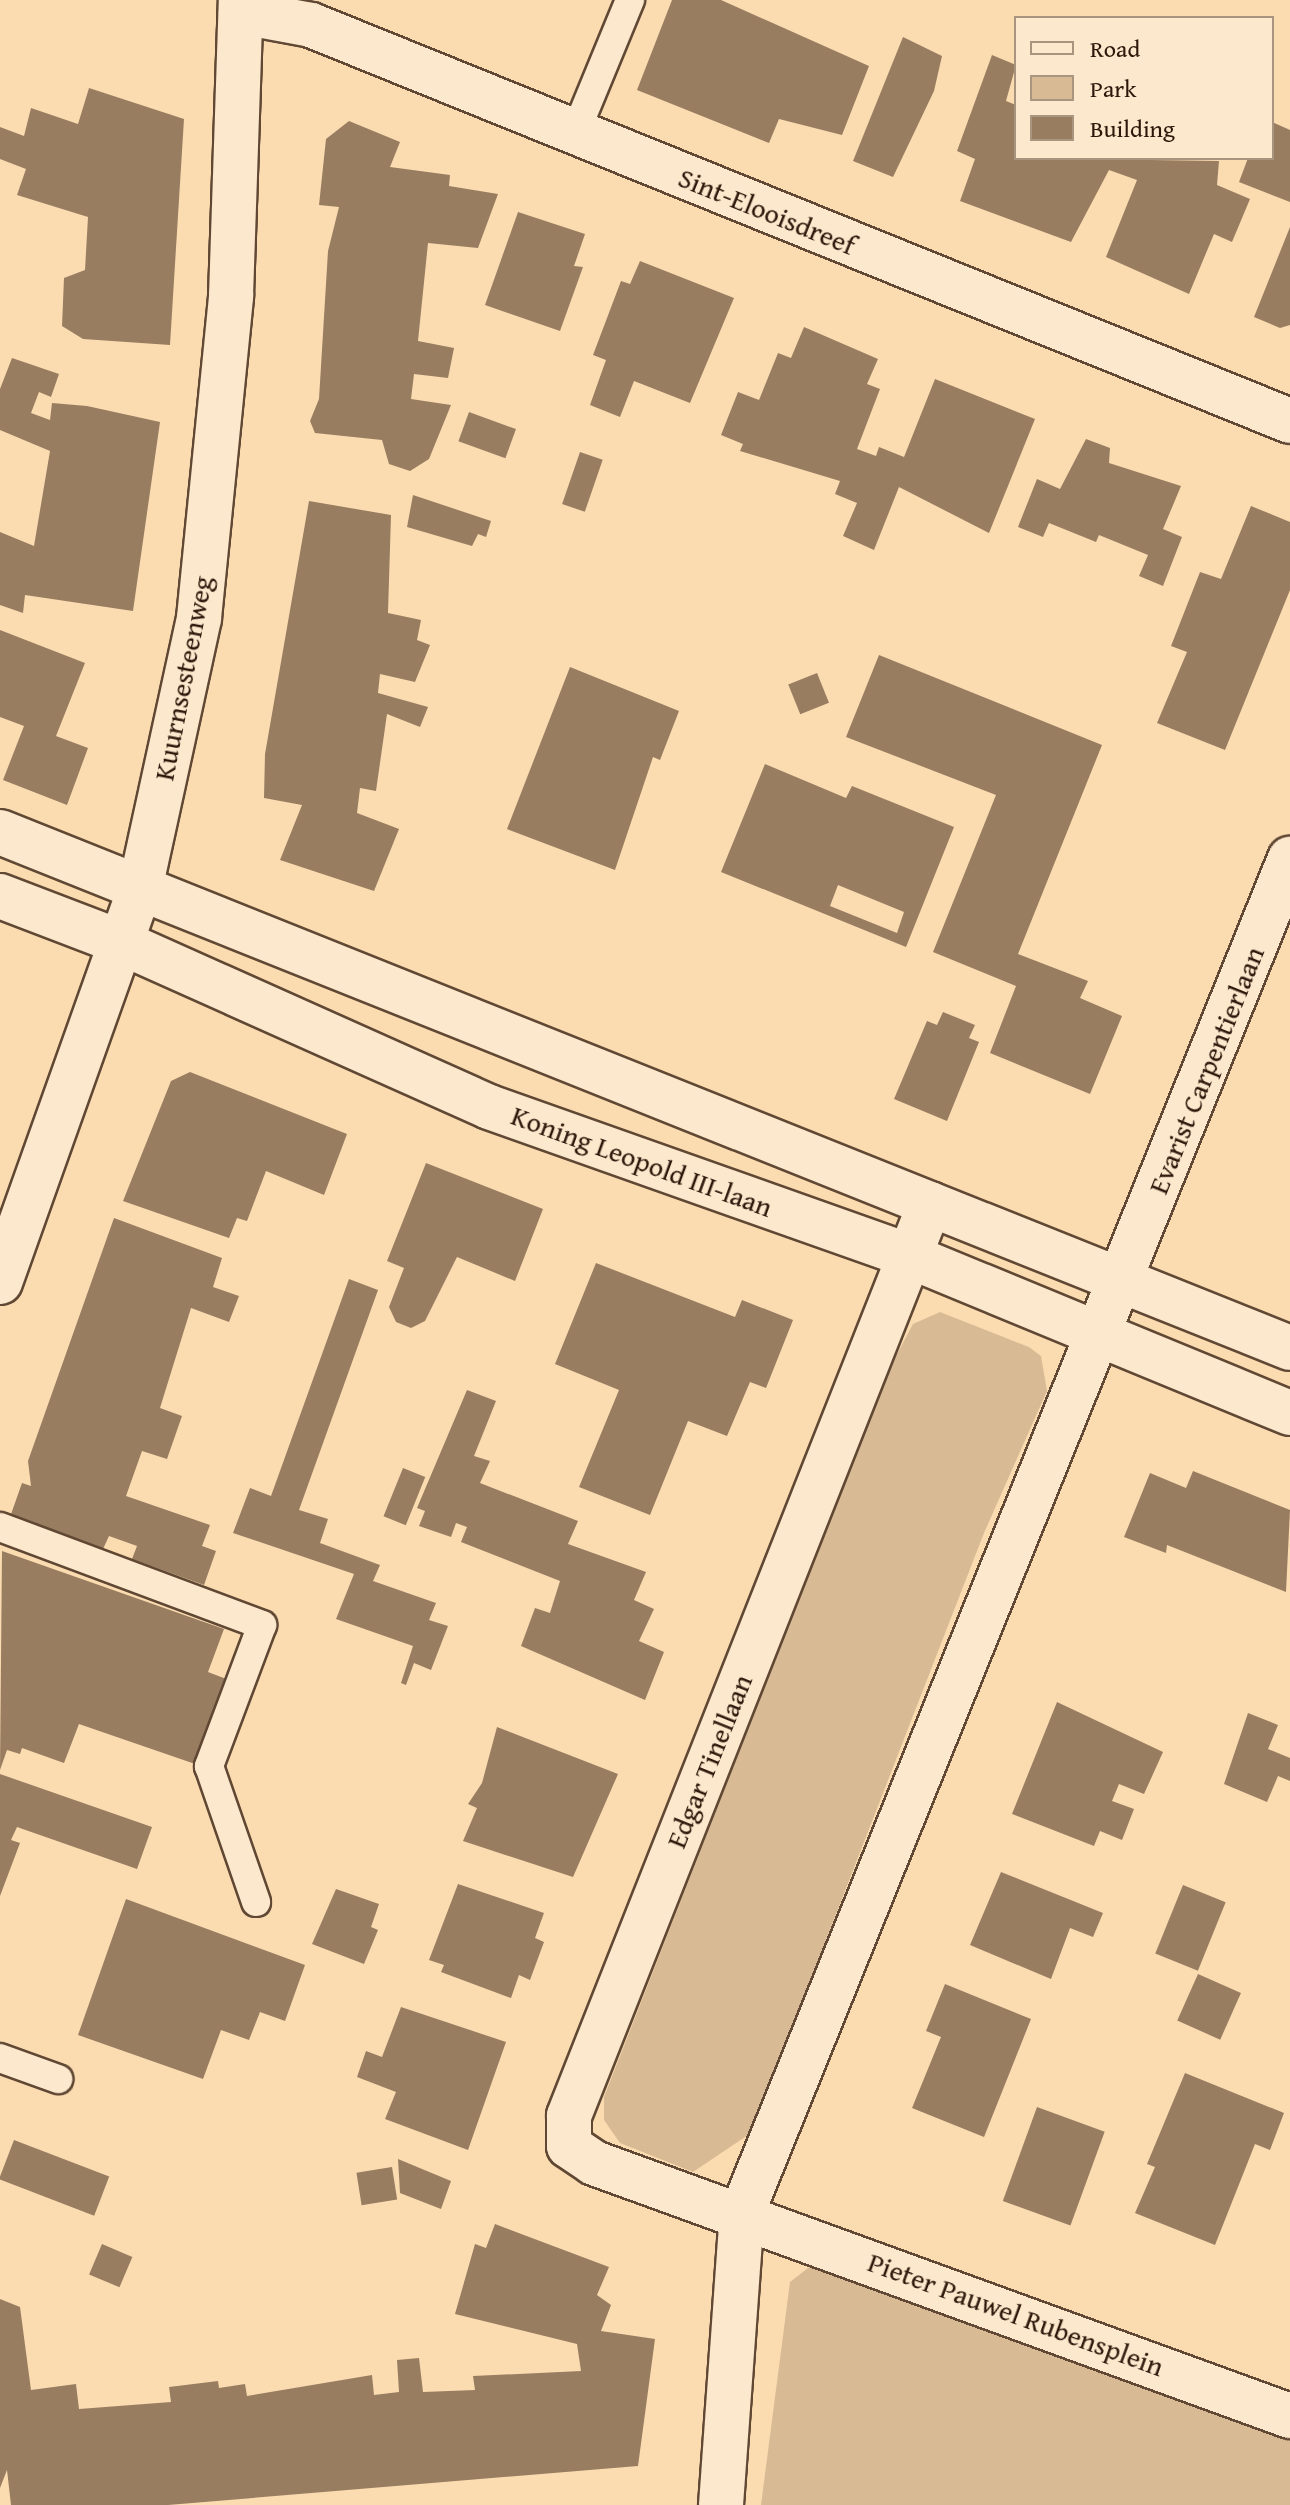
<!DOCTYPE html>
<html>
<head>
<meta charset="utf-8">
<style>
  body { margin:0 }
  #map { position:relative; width:1290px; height:2505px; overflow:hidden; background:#fbdcb1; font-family:"Gentium Book Plus",serif }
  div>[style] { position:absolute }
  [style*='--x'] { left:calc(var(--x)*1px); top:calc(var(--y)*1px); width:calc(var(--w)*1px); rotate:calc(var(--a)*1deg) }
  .green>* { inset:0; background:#d8bb95 }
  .building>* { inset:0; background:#987d61; transform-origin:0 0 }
  .roads { filter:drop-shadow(2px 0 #604834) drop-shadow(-2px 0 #604834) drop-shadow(0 2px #604834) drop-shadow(0 -2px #604834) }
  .service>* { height:28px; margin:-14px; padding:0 14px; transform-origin:14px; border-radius:14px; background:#fce8cc }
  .minor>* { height:44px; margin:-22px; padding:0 22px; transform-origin:22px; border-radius:22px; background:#fce8cc }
  .tertiary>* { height:44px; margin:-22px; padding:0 22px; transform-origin:22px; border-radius:22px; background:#fce8cc }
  span { translate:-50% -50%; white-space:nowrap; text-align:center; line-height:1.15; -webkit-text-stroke:6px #fce8cc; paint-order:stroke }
  .street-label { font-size:28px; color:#2c170b }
  .legend { position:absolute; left:1014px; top:16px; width:260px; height:144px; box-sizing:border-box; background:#fce8cc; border:2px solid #a9947f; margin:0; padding:10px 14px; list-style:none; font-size:24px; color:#2c170b }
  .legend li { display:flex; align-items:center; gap:16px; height:40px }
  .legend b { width:40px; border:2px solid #a9947f }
</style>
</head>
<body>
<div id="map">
  <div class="green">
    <div style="clip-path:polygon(940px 1312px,1029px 1347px,1041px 1356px,1047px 1391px,984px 1533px,751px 2133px,693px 2172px,620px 2143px,604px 2120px,604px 2097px,888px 1371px,913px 1324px)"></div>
    <div style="clip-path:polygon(821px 2258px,1290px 2433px,1290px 2505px,761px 2505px,790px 2282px)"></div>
  </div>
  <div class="building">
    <div style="clip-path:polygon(672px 0,721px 0,869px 66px,842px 135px,779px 119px,769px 143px,637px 90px)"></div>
    <div style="clip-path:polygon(903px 37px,942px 56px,934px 91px,893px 177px,853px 161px)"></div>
    <div style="clip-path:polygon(992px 55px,1016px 65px,1006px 101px,1016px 105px,1016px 158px,1219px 161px,1217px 185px,1250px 199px,1232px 242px,1214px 234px,1189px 294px,1106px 257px,1137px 180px,1109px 170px,1071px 242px,960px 201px,975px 159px,957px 151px)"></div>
    <div style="clip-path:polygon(89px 88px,184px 119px,170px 345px,83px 339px,62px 326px,64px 278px,85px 270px,88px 217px,17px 195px,26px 169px,0 159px,0 127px,24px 136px,31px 108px,78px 124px)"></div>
    <div style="clip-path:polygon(349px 121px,400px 142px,390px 167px,450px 175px,449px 186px,498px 194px,478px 248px,428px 243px,418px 341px,454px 348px,448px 378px,414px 374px,411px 399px,451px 405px,429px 459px,410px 471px,389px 464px,382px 440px,315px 433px,310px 421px,319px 399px,328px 251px,339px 207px,319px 205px,326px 139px)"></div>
    <div style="clip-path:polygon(1272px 122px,1290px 130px,1290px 202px,1239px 182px,1248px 158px,1272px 158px)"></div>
    <div style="clip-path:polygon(518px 212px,585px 234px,574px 266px,583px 267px,560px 331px,485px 305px)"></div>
    <div style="clip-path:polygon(1290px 227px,1290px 325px,1280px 328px,1254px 317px)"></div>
    <div style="clip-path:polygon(640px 261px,734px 298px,690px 403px,634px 381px,620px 417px,590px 405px,606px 360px,593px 355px,621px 281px,630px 284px)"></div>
    <div style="clip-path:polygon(804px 327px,878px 359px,867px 384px,880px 389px,857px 449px,876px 456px,879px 447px,904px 457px,935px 379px,1035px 419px,989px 533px,899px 487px,874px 550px,843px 536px,857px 503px,835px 494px,840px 481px,740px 451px,743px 444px,721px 435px,738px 392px,759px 400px,778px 353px,791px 358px)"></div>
    <div style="clip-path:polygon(12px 358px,59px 374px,51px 397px,39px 392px,31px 413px,50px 420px,52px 403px,87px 406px,160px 422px,133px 611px,25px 595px,23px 613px,0 605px,0 532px,34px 546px,50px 451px,0 430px,0 389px)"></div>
    <div style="left:469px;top:412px;width:50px;height:31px;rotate:20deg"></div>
    <div style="clip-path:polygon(1086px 439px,1110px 448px,1109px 463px,1181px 486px,1163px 529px,1182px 537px,1163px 586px,1139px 576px,1148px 555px,1099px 535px,1096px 542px,1049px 523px,1043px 537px,1018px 527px,1037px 479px,1060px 489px)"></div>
    <div style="left:580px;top:452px;width:24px;height:55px;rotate:19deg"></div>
    <div style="clip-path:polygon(413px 495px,491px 521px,486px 537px,478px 534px,472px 546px,407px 527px)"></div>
    <div style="clip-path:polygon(309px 501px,391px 515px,388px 613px,421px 620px,417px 640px,430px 645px,415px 682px,380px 674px,378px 693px,428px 707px,420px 727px,387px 714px,376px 791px,360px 788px,357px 813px,399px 829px,374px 891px,280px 860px,302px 805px,264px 798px,265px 754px)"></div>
    <div style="clip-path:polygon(1251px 506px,1290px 522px,1290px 590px,1225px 750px,1157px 723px,1187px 652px,1171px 646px,1200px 572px,1221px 579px)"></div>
    <div style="clip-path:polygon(0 630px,85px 663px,56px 736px,88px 748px,67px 805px,3px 780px,24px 726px,0 717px)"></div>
    <div style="clip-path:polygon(879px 655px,1102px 745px,1018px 954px,1088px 981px,1080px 998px,1122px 1016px,1090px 1094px,990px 1053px,1016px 986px,933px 952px,996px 795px,846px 737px)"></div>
    <div style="clip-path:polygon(570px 667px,679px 711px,660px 760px,653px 757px,615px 870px,507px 829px)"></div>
    <div style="left:817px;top:673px;width:32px;height:31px;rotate:68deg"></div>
    <div style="clip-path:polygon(evenodd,765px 764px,846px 798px,852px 786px,954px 827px,906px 947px,721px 872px,765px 764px,838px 885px,904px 912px,897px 933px,830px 906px,838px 885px)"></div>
    <div style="clip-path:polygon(943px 1012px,975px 1025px,969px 1038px,979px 1042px,947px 1121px,894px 1099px,927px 1021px,937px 1025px)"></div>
    <div style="clip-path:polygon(190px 1072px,347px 1134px,324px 1195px,266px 1171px,247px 1221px,237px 1218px,229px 1238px,123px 1201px,171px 1081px)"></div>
    <div style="clip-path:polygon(426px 1163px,543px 1209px,515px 1281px,457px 1257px,425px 1321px,411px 1328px,396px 1322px,389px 1307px,404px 1268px,387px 1261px)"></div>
    <div style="clip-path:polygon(114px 1218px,222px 1258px,213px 1287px,239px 1296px,229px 1322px,191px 1308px,160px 1408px,182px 1416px,167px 1459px,142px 1451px,126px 1496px,210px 1525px,202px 1546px,216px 1551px,204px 1585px,132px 1559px,137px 1546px,109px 1536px,103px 1549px,10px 1517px,22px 1483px,31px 1486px,28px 1461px)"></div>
    <div style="clip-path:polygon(596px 1263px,735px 1317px,742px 1300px,793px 1320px,766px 1388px,750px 1382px,727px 1436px,688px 1421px,650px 1515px,579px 1487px,619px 1390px,555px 1364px)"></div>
    <div style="clip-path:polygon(349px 1279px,378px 1290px,299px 1510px,328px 1519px,320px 1543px,380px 1565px,373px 1581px,436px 1603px,429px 1620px,448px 1626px,431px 1670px,414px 1663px,406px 1685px,401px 1683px,413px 1646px,336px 1619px,354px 1574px,233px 1533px,250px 1488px,271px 1496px)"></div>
    <div style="clip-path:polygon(467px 1390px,496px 1401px,474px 1456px,490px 1461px,480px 1483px,578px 1521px,568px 1544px,646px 1572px,634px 1600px,654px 1609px,639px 1641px,664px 1652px,645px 1700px,521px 1646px,535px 1608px,550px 1613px,560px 1581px,461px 1542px,467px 1527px,456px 1523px,451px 1537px,419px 1526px,425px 1511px,417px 1508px)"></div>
    <div style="left:403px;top:1468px;width:24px;height:52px;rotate:22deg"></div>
    <div style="clip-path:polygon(1193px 1471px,1290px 1510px,1286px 1592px,1167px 1545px,1166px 1553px,1124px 1537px,1150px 1473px,1186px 1488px)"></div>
    <div style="clip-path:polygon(2px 1551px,224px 1629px,208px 1672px,229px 1680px,198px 1765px,79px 1724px,64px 1763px,22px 1748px,20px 1754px,7px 1750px,0 1770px)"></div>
    <div style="clip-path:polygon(1057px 1702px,1163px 1752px,1144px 1794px,1119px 1784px,1112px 1801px,1134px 1809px,1122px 1840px,1100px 1831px,1094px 1846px,1012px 1814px)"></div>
    <div style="clip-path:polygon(1248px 1713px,1278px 1725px,1268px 1749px,1290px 1758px,1290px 1781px,1278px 1776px,1267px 1802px,1224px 1784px)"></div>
    <div style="clip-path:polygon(497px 1727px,618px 1774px,573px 1877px,463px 1841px,477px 1808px,468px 1804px,482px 1783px)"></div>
    <div style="clip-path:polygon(0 1774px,152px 1827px,137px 1869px,17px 1827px,11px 1840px,20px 1843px,0 1896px)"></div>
    <div style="clip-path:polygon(1001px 1872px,1103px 1913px,1093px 1937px,1070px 1928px,1051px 1979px,970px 1945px)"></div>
    <div style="clip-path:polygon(458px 1884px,544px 1913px,535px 1938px,544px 1942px,530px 1980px,519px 1975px,511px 1998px,441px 1972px,444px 1965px,429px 1960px)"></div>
    <div style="left:1183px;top:1885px;width:46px;height:74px;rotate:22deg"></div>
    <div style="clip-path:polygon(336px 1889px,379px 1904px,371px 1927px,378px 1930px,364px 1964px,312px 1944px)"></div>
    <div style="clip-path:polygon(126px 1899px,305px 1965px,285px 2021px,260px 2012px,249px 2040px,221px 2030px,203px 2079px,78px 2035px)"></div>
    <div style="left:1198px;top:1974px;width:47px;height:51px;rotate:24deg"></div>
    <div style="clip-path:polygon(945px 1984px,1031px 2019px,984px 2137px,912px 2108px,941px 2037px,926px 2031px)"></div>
    <div style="clip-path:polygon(401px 2007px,506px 2042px,468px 2150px,385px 2119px,396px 2092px,357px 2077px,366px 2051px,382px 2057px)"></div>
    <div style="clip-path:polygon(1185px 2073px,1284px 2113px,1270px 2150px,1255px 2144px,1215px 2245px,1135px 2213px,1155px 2167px,1147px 2164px)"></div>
    <div style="left:1037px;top:2107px;width:72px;height:100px;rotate:20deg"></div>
    <div style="left:14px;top:2140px;width:102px;height:42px;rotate:21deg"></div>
    <div style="clip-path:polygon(398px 2159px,451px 2181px,441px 2209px,400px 2193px)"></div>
    <div style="left:392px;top:2167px;width:33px;height:36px;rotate:81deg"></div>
    <div style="clip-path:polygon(495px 2224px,609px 2267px,597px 2295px,611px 2305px,601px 2331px,655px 2339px,638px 2466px,168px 2505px,11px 2505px,7px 2470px,0 2488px,0 2299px,20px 2307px,31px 2390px,76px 2384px,79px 2409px,171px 2402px,169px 2387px,218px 2381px,219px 2388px,245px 2384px,247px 2396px,372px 2375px,374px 2395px,399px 2392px,397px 2360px,419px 2358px,423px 2392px,475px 2390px,473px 2376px,581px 2371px,577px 2344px,455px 2314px,475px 2244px,486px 2248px)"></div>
    <div style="left:102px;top:2244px;width:33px;height:33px;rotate:23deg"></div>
  </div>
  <div class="roads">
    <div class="service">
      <div style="--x:576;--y:131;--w:142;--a:-67.6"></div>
      <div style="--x:0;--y:1527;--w:280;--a:20.5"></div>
      <div style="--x:262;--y:1625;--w:151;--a:110.6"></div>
      <div style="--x:209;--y:1766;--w:144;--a:70.9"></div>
      <div style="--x:0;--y:2058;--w:62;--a:19.9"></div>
    </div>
    <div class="minor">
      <div style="--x:241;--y:12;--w:71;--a:10.5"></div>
      <div style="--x:311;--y:25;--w:1056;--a:22.02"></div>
      <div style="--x:0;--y:832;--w:1389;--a:21.8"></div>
      <div style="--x:0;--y:896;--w:126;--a:20.9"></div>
      <div style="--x:118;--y:941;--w:406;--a:24.1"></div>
      <div style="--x:489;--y:1107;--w:446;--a:19.5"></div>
      <div style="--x:909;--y:1256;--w:412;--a:22.4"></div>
      <div style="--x:930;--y:1204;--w:981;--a:111.6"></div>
      <div style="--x:569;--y:2116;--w:30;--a:90"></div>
      <div style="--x:569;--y:2146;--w:30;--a:34"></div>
      <div style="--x:594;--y:2163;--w:741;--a:19.98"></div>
      <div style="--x:721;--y:2505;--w:293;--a:-85.9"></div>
      <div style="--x:742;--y:2213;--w:1461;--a:-67.97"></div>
    </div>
    <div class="tertiary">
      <div style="--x:0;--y:1282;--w:417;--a:-70.4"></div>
      <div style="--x:140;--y:889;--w:277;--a:-77.7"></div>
      <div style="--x:199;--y:618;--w:324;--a:-84.3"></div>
      <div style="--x:231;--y:296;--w:296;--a:-88.1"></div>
    </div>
  </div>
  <div class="street-label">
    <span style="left:767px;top:211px;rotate:22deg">Sint-Elooisdreef</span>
    <span style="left:183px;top:678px;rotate:-79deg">Kuurnsesteenweg</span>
    <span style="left:1206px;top:1070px;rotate:-68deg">Evarist Carpentierlaan</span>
    <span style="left:642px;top:1161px;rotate:20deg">Koning Leopold III-laan</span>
    <span style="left:709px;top:1761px;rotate:-68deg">Edgar Tinellaan</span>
    <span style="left:1016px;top:2314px;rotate:20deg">Pieter Pauwel Rubensplein</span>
  </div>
  <ul class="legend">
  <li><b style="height:10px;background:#fce8cc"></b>Road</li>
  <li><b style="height:22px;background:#d8bb95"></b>Park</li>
  <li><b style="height:22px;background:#987d61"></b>Building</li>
  </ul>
</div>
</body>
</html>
